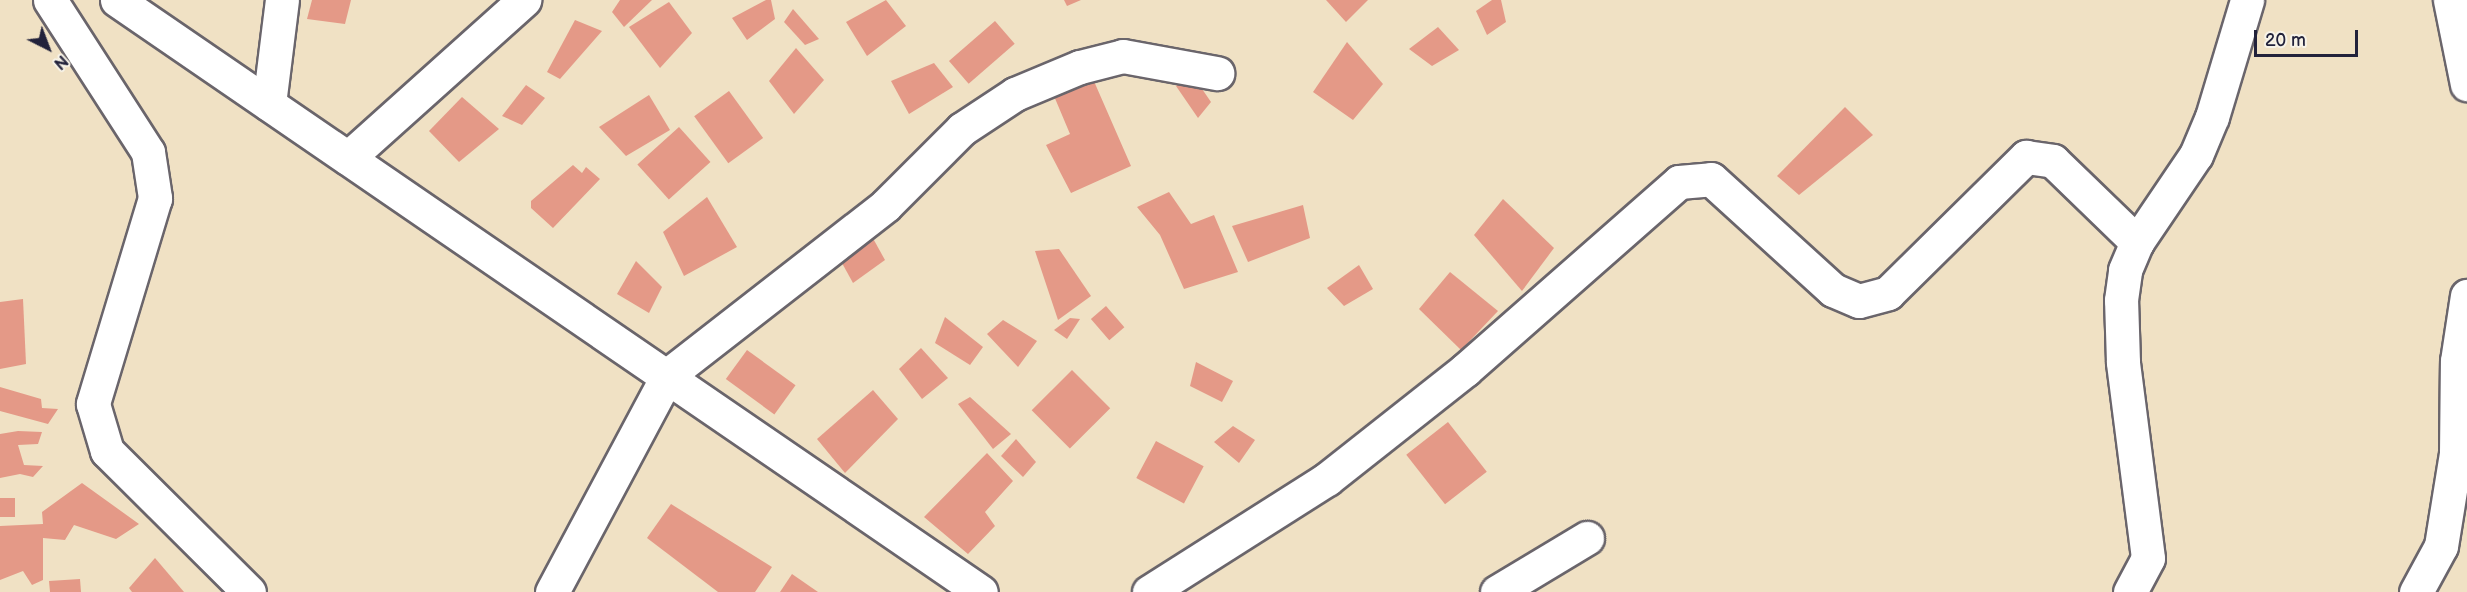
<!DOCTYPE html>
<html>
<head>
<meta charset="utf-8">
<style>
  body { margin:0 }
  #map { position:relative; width:2467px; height:592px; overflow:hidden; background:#f0e1c4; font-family:"Balsamiq Sans",sans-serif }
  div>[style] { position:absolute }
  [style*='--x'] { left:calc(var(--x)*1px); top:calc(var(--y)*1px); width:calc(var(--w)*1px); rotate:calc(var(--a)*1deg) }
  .building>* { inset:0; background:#e49987; transform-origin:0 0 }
  .roads { filter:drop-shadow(2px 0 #6a656b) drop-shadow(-2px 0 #6a656b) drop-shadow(0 2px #6a656b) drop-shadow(0 -2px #6a656b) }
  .minor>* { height:33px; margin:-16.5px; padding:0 16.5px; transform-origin:16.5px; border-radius:16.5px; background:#fff }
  span { translate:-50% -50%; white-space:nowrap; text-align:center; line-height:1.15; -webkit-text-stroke:4.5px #f7f3e8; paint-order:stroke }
  .north { position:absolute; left:18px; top:18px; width:60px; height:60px; -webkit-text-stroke:4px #f7f3e8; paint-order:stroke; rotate:138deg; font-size:16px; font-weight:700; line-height:24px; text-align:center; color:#22223b }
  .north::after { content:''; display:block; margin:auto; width:21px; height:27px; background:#22223b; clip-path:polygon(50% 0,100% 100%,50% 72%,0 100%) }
  .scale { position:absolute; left:2254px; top:30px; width:104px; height:27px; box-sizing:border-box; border:3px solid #22223b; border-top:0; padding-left:8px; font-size:18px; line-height:21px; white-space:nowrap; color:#22223b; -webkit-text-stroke:4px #f7f3e8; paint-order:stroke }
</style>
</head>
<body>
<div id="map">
  <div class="building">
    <div style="clip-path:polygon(312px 0,351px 0,345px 24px,307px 19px)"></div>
    <div style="clip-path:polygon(620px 0,652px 0,624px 27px,612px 12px)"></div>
    <div style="clip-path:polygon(766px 0,771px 0,775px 19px,747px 40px,732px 18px)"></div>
    <div style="clip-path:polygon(886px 0,906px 26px,867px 56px,846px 22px)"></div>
    <div style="clip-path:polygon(1064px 0,1081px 0,1067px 6px)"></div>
    <div style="clip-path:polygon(1326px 0,1368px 0,1346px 22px)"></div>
    <div style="clip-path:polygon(1492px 0,1501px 0,1506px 22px,1487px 35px,1476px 11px)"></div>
    <div style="clip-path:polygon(669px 2px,692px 33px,660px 68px,629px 27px)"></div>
    <div style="clip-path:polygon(793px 9px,819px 39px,805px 45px,784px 22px)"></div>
    <div style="clip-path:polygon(575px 20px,602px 31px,560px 79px,547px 72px)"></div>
    <div style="left:995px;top:21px;width:30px;height:61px;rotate:49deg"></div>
    <div style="clip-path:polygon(1438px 27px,1459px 50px,1432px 66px,1409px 49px)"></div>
    <div style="clip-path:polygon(1347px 42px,1383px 84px,1353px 120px,1313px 92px)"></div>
    <div style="clip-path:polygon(796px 48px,824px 80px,794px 114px,769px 81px)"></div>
    <div style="clip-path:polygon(934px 63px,953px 87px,909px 114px,891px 81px)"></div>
    <div style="clip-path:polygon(1191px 73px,1211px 102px,1198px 118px,1176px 86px)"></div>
    <div style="clip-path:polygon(1093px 79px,1131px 166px,1071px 193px,1046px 145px,1070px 134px,1054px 96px)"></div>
    <div style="clip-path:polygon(526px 85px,545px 98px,522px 125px,502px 116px)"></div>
    <div style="left:729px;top:91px;width:58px;height:43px;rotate:54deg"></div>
    <div style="clip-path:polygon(649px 95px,670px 130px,626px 156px,599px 127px)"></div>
    <div style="clip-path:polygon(462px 97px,499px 129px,459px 162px,429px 131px)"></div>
    <div style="clip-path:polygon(1845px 107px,1873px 135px,1799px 195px,1777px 176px)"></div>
    <div style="left:679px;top:127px;width:47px;height:56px;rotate:48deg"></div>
    <div style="clip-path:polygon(573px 165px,582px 173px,586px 167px,600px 179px,553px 228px,531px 208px,531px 201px)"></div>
    <div style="clip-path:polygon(1169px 192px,1191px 224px,1214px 215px,1238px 272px,1184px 289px,1160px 235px,1137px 207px)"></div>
    <div style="clip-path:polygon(707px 197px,737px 247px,684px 276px,663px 232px)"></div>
    <div style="clip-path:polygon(1503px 199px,1554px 248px,1522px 291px,1474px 235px)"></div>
    <div style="clip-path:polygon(1303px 205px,1310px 238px,1248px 262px,1232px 226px)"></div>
    <div style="clip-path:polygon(870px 233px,885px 260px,853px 283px,837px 254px)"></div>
    <div style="clip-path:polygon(1059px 249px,1091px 296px,1058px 320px,1035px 251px)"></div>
    <div style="clip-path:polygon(636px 261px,662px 287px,649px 313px,617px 294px)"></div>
    <div style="clip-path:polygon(1359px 265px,1373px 289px,1344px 306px,1327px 288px)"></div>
    <div style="clip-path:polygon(1450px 272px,1498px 311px,1461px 350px,1419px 309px)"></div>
    <div style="clip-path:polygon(23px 299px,26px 364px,0 369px,0 302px)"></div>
    <div style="left:1106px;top:306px;width:28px;height:20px;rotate:49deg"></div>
    <div style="clip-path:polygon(945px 317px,983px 347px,970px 365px,935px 343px)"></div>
    <div style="clip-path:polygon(1070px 318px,1080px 319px,1067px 339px,1054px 330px)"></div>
    <div style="clip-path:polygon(1003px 320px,1037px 341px,1018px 367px,987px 334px)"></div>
    <div style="clip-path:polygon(921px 348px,948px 378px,922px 399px,899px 369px)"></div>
    <div style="left:747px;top:350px;width:60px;height:36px;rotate:36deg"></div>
    <div style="clip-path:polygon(1196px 362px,1233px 381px,1222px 402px,1190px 386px)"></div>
    <div style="left:1072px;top:370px;width:54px;height:57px;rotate:45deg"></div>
    <div style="clip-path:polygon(0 387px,41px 399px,42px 408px,58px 409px,48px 424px,0 411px)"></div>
    <div style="clip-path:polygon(873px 390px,898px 419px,845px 473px,817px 439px)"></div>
    <div style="clip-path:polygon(970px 397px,1011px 434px,993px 449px,958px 404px)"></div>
    <div style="left:1448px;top:422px;width:63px;height:53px;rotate:52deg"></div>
    <div style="clip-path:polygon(1233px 426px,1255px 440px,1239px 463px,1214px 442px)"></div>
    <div style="clip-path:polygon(18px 431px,42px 432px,38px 444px,18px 445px,24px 465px,43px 466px,33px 477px,20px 474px,0 478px,0 434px)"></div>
    <div style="clip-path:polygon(1016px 439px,1036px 462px,1023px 477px,1001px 456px)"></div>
    <div style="left:1156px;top:441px;width:54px;height:42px;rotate:28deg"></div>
    <div style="clip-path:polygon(987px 453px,1013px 481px,985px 512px,995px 526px,968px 554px,924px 517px)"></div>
    <div style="clip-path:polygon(82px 483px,139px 524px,116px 539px,74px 525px,65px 540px,43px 538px,43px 580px,32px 585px,23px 571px,0 580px,0 526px,43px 524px,42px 512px)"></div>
    <div style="left:0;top:498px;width:15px;height:19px"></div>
    <div style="clip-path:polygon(671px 504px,772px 567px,755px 592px,718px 592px,647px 538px)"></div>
    <div style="clip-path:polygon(155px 558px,184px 592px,132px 592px,129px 588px)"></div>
    <div style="clip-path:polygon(792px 574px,818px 592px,780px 592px)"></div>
    <div style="clip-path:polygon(80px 579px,81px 592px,50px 592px,49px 581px)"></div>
  </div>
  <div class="roads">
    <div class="minor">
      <div style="--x:50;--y:0;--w:181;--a:57.2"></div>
      <div style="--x:148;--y:152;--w:47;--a:81.3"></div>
      <div style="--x:155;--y:198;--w:215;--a:106.8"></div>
      <div style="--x:93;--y:404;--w:49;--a:73.4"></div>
      <div style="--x:107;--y:451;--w:200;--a:44.8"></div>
      <div style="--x:117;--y:0;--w:1047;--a:34.42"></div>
      <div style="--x:2450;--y:0;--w:86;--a:78.6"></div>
      <div style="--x:269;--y:104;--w:105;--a:-82.9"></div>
      <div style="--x:348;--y:158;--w:237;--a:-41.9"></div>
      <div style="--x:552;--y:592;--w:246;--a:-61.9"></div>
      <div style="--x:668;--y:375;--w:276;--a:-37.9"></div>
      <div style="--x:886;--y:205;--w:107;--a:-45"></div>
      <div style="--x:962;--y:129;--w:64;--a:-33.4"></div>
      <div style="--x:1015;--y:94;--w:70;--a:-22.6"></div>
      <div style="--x:1080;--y:67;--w:44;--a:-14.3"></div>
      <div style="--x:1123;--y:56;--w:96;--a:10.3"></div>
      <div style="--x:1149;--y:592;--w:211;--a:-32.4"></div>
      <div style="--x:1327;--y:479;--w:176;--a:-38.3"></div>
      <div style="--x:1465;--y:370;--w:285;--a:-41.3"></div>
      <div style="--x:1679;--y:182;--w:32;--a:-5"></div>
      <div style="--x:1711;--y:179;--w:165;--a:42.3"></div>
      <div style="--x:1833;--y:290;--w:28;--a:23"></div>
      <div style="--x:1859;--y:301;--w:30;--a:-15"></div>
      <div style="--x:1888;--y:293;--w:194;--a:-44.6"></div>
      <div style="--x:2026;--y:157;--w:27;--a:8"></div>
      <div style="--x:2053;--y:161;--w:117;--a:44"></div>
      <div style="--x:1497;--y:592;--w:105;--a:-31"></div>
      <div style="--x:2130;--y:592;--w:38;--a:-62"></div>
      <div style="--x:2148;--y:558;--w:198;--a:-97.3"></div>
      <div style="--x:2123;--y:362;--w:62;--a:-91.8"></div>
      <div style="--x:2121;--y:300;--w:30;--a:-82"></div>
      <div style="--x:2125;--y:270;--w:30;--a:-67"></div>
      <div style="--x:2137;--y:242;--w:105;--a:-55.9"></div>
      <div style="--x:2196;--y:155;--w:41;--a:-67.2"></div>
      <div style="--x:2212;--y:117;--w:122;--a:-73.3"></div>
      <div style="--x:2416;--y:592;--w:52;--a:-61.5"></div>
      <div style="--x:2441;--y:546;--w:94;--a:-80.8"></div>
      <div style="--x:2456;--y:453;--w:92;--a:-89.4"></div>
      <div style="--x:2457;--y:361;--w:66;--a:-81.3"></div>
    </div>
  </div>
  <div class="north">N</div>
  <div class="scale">20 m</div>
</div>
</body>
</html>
